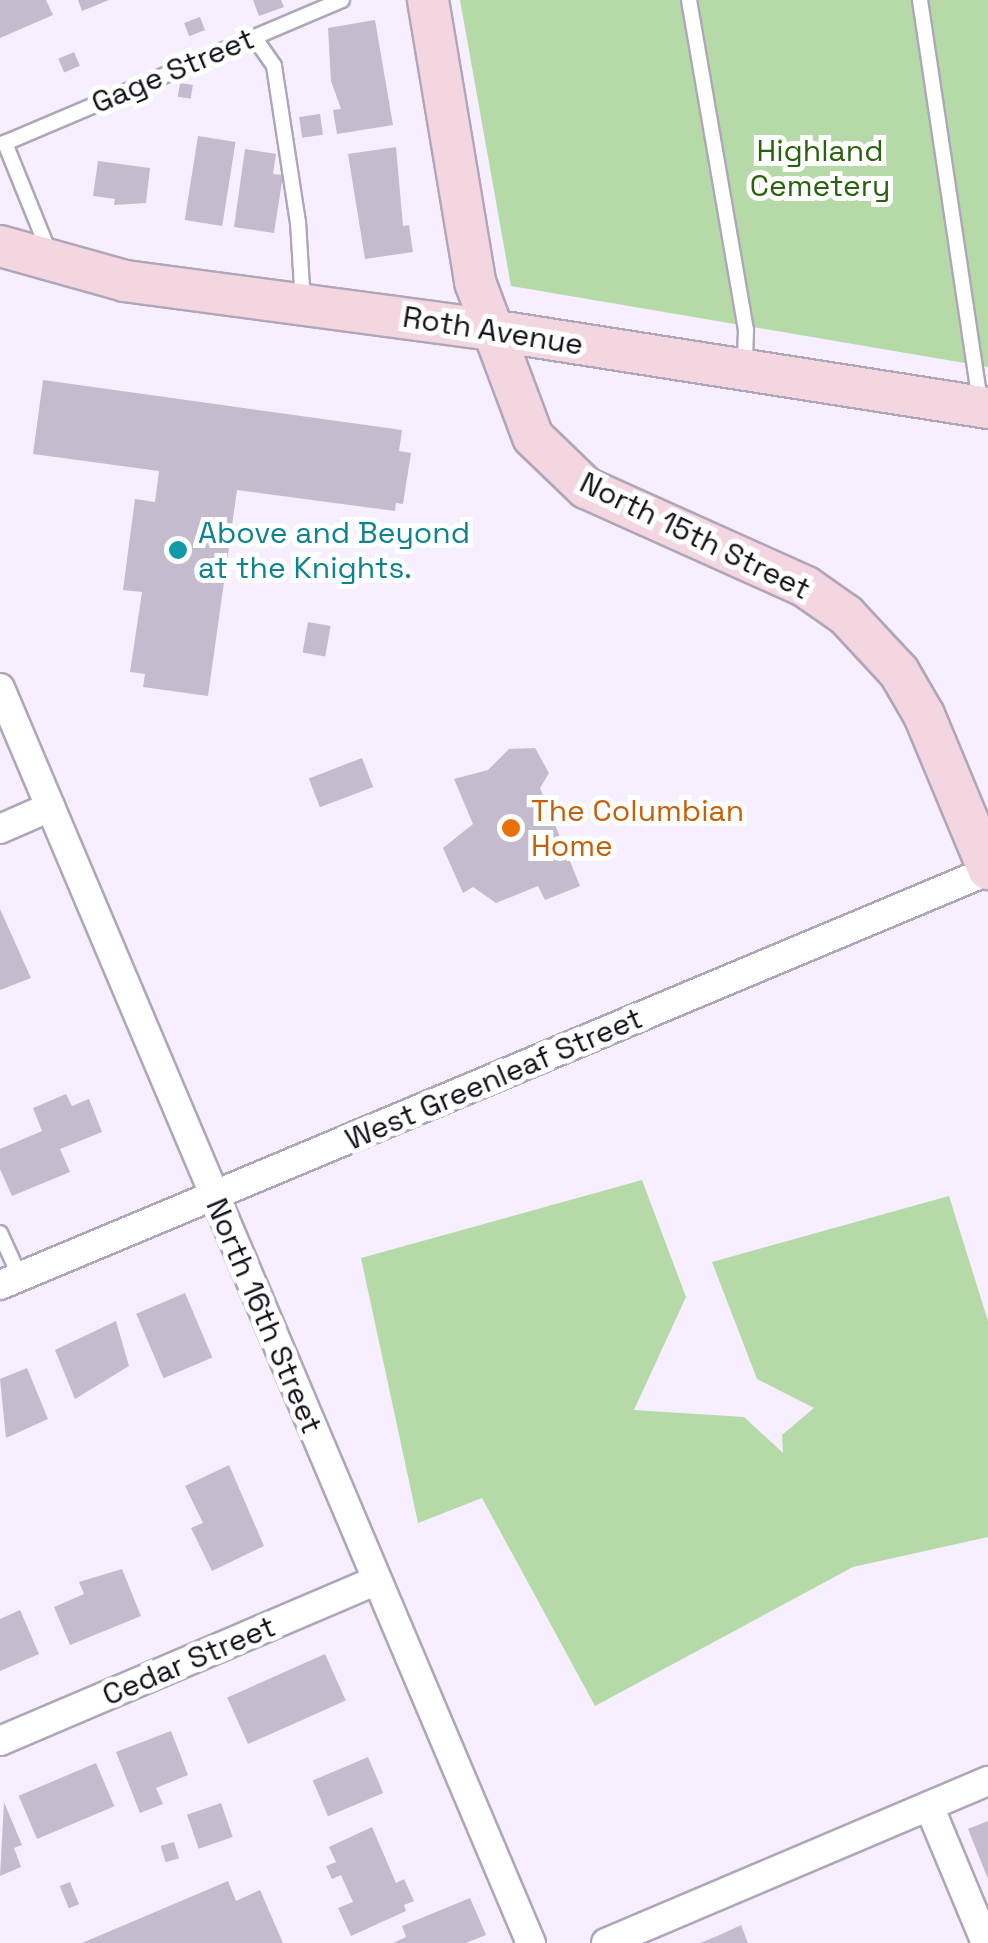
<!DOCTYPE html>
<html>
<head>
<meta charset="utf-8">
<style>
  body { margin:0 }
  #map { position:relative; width:988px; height:1943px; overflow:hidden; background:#f7efff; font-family:"Space Grotesk",sans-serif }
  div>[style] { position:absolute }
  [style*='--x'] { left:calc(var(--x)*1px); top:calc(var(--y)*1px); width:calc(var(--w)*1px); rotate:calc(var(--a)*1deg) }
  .green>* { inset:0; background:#b5daa8 }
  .building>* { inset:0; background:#c4bbce; transform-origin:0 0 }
  .roads { filter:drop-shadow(2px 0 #afa7b9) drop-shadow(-2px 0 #afa7b9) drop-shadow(0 2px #afa7b9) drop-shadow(0 -2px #afa7b9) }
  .lane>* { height:14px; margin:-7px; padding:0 7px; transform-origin:7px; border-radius:7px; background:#fff }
  .street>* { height:28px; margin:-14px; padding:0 14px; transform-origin:14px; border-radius:14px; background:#fff }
  .secondary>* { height:40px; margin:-20px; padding:0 20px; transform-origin:20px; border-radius:20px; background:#f4d6e0 }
  .dots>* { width:28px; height:28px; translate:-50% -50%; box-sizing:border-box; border:5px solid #fff; border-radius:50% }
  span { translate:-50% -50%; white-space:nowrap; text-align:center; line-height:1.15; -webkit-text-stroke:10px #fff; paint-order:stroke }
  .street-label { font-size:30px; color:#141017 }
  .park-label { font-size:30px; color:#2a620c }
  .culture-label { font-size:30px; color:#0d838f }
  .left { translate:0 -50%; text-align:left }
  .food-label { font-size:30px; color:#c56008 }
</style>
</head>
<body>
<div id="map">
  <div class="green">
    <div style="clip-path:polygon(460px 0,988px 0,988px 367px,511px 286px)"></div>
    <div style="clip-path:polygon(642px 1180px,686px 1297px,634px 1410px,744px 1417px,783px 1453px,782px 1435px,814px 1408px,757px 1379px,712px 1262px,949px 1196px,988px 1321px,988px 1537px,853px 1567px,595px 1706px,482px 1498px,418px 1523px,361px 1258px)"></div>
  </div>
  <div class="building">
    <div style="clip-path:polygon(0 0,46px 0,53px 15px,0 38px)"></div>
    <div style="clip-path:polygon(78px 0,109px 0,82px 11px)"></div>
    <div style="clip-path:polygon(253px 0,281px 0,284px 7px,259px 16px)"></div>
    <div style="left:200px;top:17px;width:14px;height:17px;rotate:69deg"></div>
    <div style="clip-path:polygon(375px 20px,393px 125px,337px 134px,333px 110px,341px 109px,331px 81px,328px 28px)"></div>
    <div style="left:74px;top:52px;width:15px;height:17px;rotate:67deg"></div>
    <div style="left:180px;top:83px;width:13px;height:14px;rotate:9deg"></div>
    <div style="left:320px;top:114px;width:21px;height:21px;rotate:82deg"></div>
    <div style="left:198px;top:136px;width:38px;height:85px;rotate:9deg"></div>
    <div style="clip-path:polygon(396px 147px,403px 226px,409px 225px,413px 252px,365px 259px,348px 154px)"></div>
    <div style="clip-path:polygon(245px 149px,276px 154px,273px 174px,283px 175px,274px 233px,234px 227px)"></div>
    <div style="clip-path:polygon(98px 161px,150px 168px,146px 203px,114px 205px,115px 199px,93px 196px)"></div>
    <div style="clip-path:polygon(43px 380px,402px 430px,399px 451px,411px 453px,403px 504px,396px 503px,395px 511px,237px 490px,208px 696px,143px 687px,145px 674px,130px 672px,142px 592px,123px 590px,135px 499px,155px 502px,159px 471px,33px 454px)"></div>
    <div style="left:308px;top:622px;width:23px;height:31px;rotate:10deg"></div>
    <div style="clip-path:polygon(535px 748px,549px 773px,540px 788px,580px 886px,545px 900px,538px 886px,496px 903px,473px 887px,463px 893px,443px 848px,473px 824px,454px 779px,488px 770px,509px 749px)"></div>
    <div style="left:362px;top:758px;width:31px;height:57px;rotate:69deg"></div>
    <div style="clip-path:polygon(0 909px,31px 978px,0 990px)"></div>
    <div style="clip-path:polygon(66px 1094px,72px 1106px,89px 1099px,102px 1132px,60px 1149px,70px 1172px,12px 1196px,0 1169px,0 1149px,42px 1131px,33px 1108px)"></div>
    <div style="left:185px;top:1293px;width:70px;height:53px;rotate:67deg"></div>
    <div style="clip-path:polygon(116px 1321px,129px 1366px,75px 1399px,55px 1350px)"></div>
    <div style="clip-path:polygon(27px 1368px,48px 1419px,6px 1438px,0 1379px)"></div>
    <div style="clip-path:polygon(229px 1465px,264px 1546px,212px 1571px,191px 1528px,203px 1523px,185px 1486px)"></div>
    <div style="clip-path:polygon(122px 1569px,141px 1616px,70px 1645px,54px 1607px,84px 1594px,79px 1582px)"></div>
    <div style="clip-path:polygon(20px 1610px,39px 1654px,0 1671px,0 1619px)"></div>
    <div style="left:325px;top:1654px;width:51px;height:107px;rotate:66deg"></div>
    <div style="clip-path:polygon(171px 1731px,188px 1775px,156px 1788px,163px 1804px,140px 1813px,116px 1752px)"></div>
    <div style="left:368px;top:1757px;width:39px;height:60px;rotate:67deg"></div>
    <div style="left:96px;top:1763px;width:47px;height:84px;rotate:67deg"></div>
    <div style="clip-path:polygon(4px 1802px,22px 1845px,14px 1848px,21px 1867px,0 1876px)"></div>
    <div style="left:221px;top:1803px;width:36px;height:36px;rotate:71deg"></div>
    <div style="clip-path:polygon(988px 1821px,988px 1879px,968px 1829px)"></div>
    <div style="clip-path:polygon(372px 1827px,396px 1883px,404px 1879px,414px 1901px,404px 1905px,406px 1911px,351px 1936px,338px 1908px,353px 1902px,341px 1875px,332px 1879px,326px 1866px,336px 1862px,329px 1847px)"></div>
    <div style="left:174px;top:1842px;width:17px;height:14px;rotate:73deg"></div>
    <div style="clip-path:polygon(228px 1881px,236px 1901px,260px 1890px,283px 1943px,82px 1943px)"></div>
    <div style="left:70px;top:1882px;width:24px;height:11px;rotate:68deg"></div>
    <div style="clip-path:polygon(470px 1898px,486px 1935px,466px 1943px,393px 1943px,406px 1937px,402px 1926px)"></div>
    <div style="clip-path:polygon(741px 1925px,748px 1943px,700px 1943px,722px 1934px)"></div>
  </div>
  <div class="roads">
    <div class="lane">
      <div style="--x:689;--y:0;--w:335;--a:80.2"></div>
      <div style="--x:746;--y:330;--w:34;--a:92"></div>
      <div style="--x:920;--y:0;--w:405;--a:81.5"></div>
      <div style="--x:254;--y:37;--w:35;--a:55"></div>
      <div style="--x:274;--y:66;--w:158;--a:81.3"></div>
      <div style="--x:298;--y:222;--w:81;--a:86.5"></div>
      <div style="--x:49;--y:252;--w:118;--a:-112"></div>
      <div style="--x:5;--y:143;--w:366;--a:-23"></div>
      <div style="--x:0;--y:1233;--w:48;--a:65.6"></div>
    </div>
    <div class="street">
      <div style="--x:0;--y:688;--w:1363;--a:67.07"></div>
      <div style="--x:0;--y:829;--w:55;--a:-23.7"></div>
      <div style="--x:0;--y:1285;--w:1071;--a:-22.74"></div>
      <div style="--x:0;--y:1741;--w:410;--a:-23.1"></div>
      <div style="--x:929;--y:1806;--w:148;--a:67.4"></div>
      <div style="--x:606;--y:1943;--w:415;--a:-23"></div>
    </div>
    <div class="secondary">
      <div style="--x:428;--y:0;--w:286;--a:80.5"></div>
      <div style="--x:475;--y:282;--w:165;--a:69.5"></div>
      <div style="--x:533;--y:437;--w:74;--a:43.9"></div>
      <div style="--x:586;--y:488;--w:241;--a:24.2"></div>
      <div style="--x:806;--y:587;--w:49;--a:35"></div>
      <div style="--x:846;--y:615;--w:78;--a:47.1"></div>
      <div style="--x:899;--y:672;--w:50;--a:59.8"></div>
      <div style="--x:924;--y:715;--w:167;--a:67.4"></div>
      <div style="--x:0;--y:246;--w:130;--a:15.6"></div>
      <div style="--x:125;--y:281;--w:369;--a:7.6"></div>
      <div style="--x:491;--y:330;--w:503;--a:8.92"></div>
    </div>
  </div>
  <div class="dots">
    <div style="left:178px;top:550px;background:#0f9aa8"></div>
    <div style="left:511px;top:828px;background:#e8710a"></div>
  </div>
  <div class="street-label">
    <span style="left:173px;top:71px;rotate:-23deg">Gage Street</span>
    <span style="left:493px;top:331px;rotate:9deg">Roth Avenue</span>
    <span style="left:695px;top:536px;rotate:26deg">North 15th Street</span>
    <span style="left:494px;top:1079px;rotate:-23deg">West Greenleaf Street</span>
    <span style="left:264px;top:1316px;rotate:67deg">North 16th Street</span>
    <span style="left:189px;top:1661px;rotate:-23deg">Cedar Street</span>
  </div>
  <div class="park-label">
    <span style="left:820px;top:168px">Highland<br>Cemetery</span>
  </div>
  <div class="culture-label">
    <span class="left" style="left:198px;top:550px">Above and Beyond<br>at the Knights.</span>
  </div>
  <div class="food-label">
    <span class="left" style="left:531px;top:828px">The Columbian<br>Home</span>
  </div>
</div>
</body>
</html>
